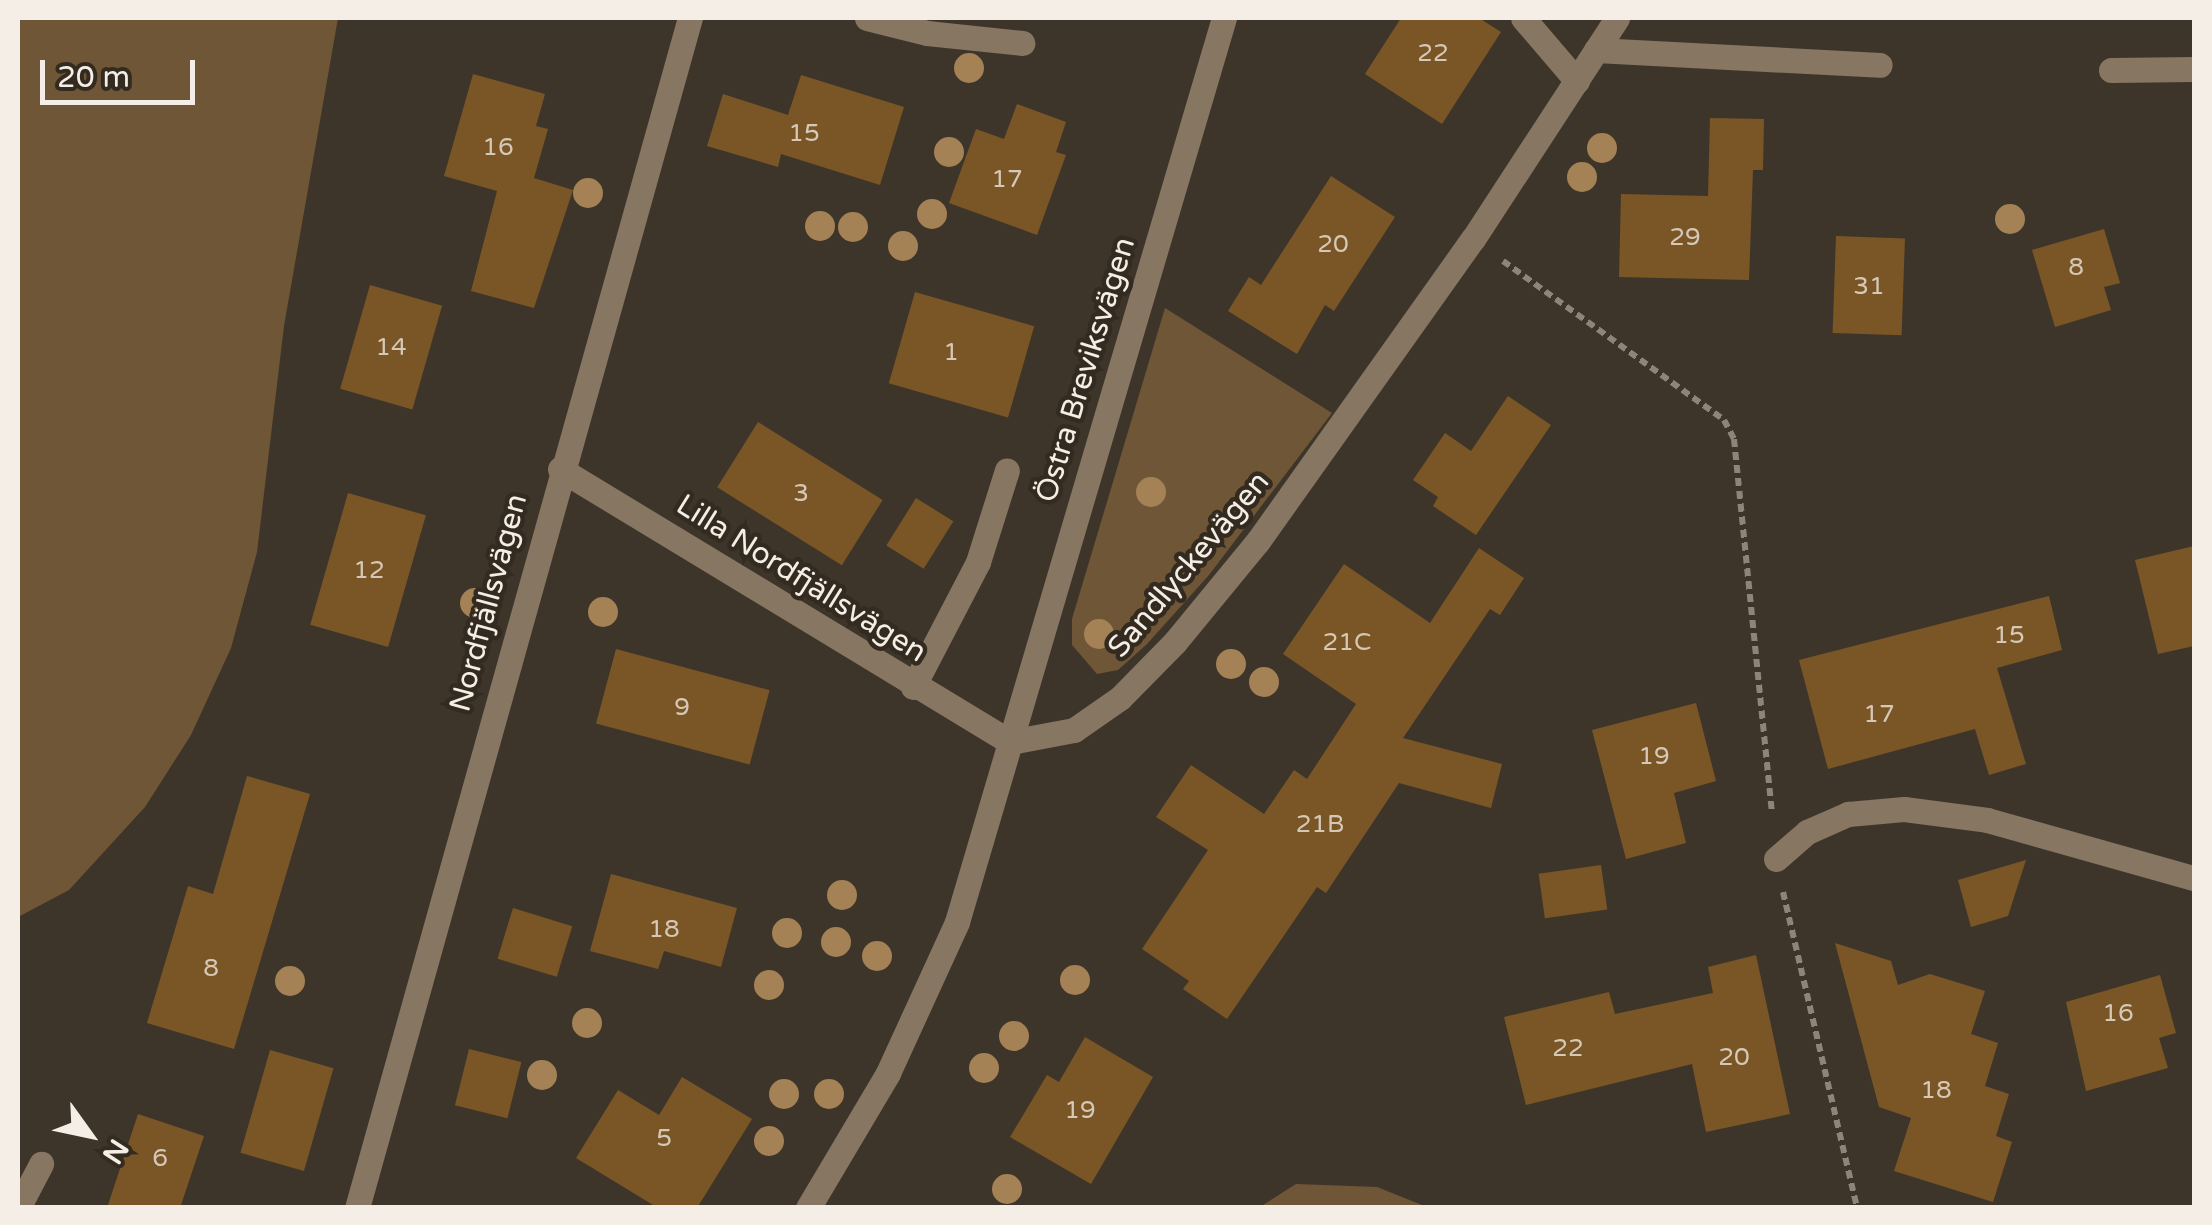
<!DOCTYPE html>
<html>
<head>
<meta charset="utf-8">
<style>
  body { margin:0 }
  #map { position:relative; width:2212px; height:1225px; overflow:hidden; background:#3e352a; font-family:"Varela Round",sans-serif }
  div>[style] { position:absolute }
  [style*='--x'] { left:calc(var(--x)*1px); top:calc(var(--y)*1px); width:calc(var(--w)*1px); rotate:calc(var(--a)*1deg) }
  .green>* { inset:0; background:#6f5637 }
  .building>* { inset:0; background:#7a5626; transform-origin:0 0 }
  .path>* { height:6px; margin-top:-3px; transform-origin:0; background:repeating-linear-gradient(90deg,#8d857c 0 8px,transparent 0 13px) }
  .minor>* { height:25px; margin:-12.5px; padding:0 12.5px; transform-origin:12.5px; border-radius:12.5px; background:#877662 }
  .trees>* { width:30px; height:30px; margin:-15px; border-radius:50%; background:#a58256 }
  span { translate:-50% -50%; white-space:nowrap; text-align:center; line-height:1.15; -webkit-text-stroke:9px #342b20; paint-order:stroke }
  .number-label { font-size:25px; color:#d6c8b7 }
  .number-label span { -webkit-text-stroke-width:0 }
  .street-label { font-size:30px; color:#f4eee7 }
  .frame { position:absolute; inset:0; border:20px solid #f4eee7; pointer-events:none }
  .north { position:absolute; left:40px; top:1085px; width:100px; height:100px; -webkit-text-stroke:8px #342b20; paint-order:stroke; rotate:123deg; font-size:28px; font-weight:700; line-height:40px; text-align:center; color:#f4eee7 }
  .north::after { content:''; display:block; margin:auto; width:35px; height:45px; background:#f4eee7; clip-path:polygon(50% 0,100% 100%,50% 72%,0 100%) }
  .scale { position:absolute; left:40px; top:60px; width:155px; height:45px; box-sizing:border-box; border:5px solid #f4eee7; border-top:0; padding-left:12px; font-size:30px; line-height:35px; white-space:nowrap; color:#f4eee7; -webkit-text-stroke:8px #342b20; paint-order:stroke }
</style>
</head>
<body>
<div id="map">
  <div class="green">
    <div style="clip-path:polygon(18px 18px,338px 18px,284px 326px,257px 552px,231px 648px,191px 735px,145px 807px,69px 890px,18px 917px)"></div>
    <div style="clip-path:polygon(1165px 308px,1332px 413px,1209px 575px,1147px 644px,1118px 670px,1097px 674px,1072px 645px,1072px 619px)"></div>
    <div style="clip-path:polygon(1296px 1184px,1377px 1187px,1427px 1207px,1260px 1207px)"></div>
  </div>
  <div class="building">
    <div style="clip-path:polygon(1401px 18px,1479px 18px,1501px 32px,1442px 124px,1365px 74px)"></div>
    <div style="clip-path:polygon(473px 74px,545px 94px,536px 126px,548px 129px,534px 178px,573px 190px,534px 308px,471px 291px,497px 191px,444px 176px)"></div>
    <div style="clip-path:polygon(801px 75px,904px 107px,880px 185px,781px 154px,778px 167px,707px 146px,723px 94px,788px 115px)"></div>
    <div style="clip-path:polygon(1017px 104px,1066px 122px,1056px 152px,1066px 155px,1037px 235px,949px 203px,976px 129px,1004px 139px)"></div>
    <div style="clip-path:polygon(1710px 118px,1764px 119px,1763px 170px,1753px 170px,1749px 280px,1619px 277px,1621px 194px,1708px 196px)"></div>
    <div style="clip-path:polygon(1331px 176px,1395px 217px,1334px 311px,1325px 305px,1297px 354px,1228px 311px,1249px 277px,1261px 285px)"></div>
    <div style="clip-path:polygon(2104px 229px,2120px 283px,2104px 287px,2111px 310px,2055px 327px,2032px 250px)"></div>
    <div style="left:1836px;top:236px;width:69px;height:97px;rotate:2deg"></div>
    <div style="left:370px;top:285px;width:75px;height:108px;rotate:16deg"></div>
    <div style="left:915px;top:292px;width:124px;height:95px;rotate:16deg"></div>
    <div style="clip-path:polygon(1508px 396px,1551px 425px,1476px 535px,1433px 506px,1438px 497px,1413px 480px,1445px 433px,1471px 451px)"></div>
    <div style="left:758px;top:422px;width:147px;height:77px;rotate:32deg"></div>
    <div style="left:348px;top:493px;width:81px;height:137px;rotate:16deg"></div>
    <div style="left:916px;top:498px;width:44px;height:56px;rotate:32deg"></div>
    <div style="clip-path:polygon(2194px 546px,2194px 646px,2158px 654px,2135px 560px)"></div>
    <div style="clip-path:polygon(1479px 548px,1524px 578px,1500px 615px,1490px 609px,1403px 738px,1502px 764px,1491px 808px,1399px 783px,1326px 893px,1317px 887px,1227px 1019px,1183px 989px,1189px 981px,1142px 949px,1208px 850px,1156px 817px,1191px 765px,1264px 814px,1294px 770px,1307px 779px,1356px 704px,1283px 654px,1344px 564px,1430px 623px)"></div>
    <div style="clip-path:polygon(2049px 596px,2062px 650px,1997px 668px,2026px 764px,1989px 775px,1975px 729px,1828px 769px,1799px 660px)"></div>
    <div style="left:616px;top:649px;width:159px;height:77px;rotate:15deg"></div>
    <div style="clip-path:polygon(1696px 703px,1716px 781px,1674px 793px,1686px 843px,1626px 859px,1592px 730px)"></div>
    <div style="clip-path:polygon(247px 776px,310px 794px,234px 1049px,147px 1023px,188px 886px,213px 894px)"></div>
    <div style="clip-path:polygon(2026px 860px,2008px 916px,1971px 927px,1958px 880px)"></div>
    <div style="left:1601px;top:865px;width:45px;height:63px;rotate:82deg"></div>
    <div style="clip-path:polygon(611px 874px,737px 908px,721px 967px,664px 951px,658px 969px,590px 951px)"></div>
    <div style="left:513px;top:908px;width:62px;height:53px;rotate:17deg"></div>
    <div style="clip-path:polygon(1835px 943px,1891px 961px,1898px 985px,1930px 974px,1985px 991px,1971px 1034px,1998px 1043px,1985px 1086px,2009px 1094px,1996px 1136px,2012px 1142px,1993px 1202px,1894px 1171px,1911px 1118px,1879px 1107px)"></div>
    <div style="clip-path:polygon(1756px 955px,1790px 1114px,1706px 1132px,1692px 1064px,1526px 1105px,1504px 1017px,1609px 992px,1615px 1014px,1713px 993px,1708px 967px)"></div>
    <div style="clip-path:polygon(2160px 975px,2176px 1033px,2159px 1038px,2168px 1068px,2086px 1091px,2066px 1002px)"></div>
    <div style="clip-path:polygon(1085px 1037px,1153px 1077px,1091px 1184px,1010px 1137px,1047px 1075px,1059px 1082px)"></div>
    <div style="left:469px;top:1049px;width:54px;height:58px;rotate:14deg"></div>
    <div style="left:270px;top:1050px;width:66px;height:107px;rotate:16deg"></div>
    <div style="clip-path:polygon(682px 1077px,752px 1119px,697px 1208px,658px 1208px,576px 1158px,618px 1090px,659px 1115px)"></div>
    <div style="clip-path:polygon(138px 1114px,204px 1136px,180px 1208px,107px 1208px)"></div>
  </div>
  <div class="path">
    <div style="--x:1503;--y:261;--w:272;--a:35.7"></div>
    <div style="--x:1724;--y:420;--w:21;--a:62"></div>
    <div style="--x:1734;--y:439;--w:374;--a:84.2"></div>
    <div style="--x:1783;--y:892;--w:325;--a:76.8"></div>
  </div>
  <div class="minor">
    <div style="--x:867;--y:18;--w:62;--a:14"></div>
    <div style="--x:927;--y:33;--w:96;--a:6"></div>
    <div style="--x:1523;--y:18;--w:83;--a:49.4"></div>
    <div style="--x:1596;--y:50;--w:284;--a:3"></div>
    <div style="--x:2111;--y:70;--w:83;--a:-0.7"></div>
    <div style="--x:560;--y:469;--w:526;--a:31.24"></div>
    <div style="--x:913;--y:687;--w:141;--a:-62.5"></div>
    <div style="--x:978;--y:562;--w:96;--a:-72.5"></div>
    <div style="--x:1010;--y:742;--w:65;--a:-10.6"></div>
    <div style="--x:1074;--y:730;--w:56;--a:-34.8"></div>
    <div style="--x:1120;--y:698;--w:78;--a:-45.5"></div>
    <div style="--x:1175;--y:642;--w:131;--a:-50.6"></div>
    <div style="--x:1258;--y:541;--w:371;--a:-54.6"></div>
    <div style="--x:1473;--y:239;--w:264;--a:-56.9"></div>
    <div style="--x:1776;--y:859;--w:41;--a:-41.1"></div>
    <div style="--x:1807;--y:832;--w:45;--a:-23.7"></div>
    <div style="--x:1848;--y:814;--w:56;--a:-5.1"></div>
    <div style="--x:1904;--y:809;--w:84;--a:7.5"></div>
    <div style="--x:1987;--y:820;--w:215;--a:15.7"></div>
    <div style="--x:18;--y:1208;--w:50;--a:-62.4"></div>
    <div style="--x:357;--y:1208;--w:1236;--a:-74.37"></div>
    <div style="--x:808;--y:1208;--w:157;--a:-59.3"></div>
    <div style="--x:888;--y:1073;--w:166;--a:-65.4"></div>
    <div style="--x:957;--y:922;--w:943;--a:-73.55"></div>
  </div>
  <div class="trees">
    <div style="left:969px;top:68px"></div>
    <div style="left:1602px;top:148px"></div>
    <div style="left:949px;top:152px"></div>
    <div style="left:1582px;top:177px"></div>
    <div style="left:588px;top:193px"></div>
    <div style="left:932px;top:214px"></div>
    <div style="left:2010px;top:219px"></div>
    <div style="left:820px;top:226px"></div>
    <div style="left:853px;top:227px"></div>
    <div style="left:903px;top:246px"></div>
    <div style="left:1151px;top:492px"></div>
    <div style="left:475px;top:603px"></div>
    <div style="left:603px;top:612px"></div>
    <div style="left:1099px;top:634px"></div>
    <div style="left:1231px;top:664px"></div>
    <div style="left:1264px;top:682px"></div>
    <div style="left:842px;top:895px"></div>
    <div style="left:787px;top:933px"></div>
    <div style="left:836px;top:942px"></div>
    <div style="left:877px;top:956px"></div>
    <div style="left:1075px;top:980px"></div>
    <div style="left:290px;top:981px"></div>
    <div style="left:769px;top:985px"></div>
    <div style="left:587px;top:1023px"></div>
    <div style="left:1014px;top:1036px"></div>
    <div style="left:984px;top:1068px"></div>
    <div style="left:542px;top:1075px"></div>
    <div style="left:784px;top:1094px"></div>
    <div style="left:829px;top:1094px"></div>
    <div style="left:769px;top:1141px"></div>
    <div style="left:1007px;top:1189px"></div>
  </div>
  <div class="number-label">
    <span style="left:1433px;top:53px">22</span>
    <span style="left:804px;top:133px">15</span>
    <span style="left:498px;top:147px">16</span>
    <span style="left:1007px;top:179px">17</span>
    <span style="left:1685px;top:237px">29</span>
    <span style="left:1333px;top:244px">20</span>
    <span style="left:2076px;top:267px">8</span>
    <span style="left:1869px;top:286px">31</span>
    <span style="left:391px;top:347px">14</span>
    <span style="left:951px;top:352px">1</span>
    <span style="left:801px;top:493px">3</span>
    <span style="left:369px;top:570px">12</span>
    <span style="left:2009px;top:635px">15</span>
    <span style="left:1347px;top:642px">21C</span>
    <span style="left:682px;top:707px">9</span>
    <span style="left:1879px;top:714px">17</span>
    <span style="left:1654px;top:756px">19</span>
    <span style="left:1320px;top:824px">21B</span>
    <span style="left:664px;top:929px">18</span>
    <span style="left:211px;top:968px">8</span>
    <span style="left:2118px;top:1013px">16</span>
    <span style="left:1568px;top:1048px">22</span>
    <span style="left:1734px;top:1057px">20</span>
    <span style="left:1936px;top:1090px">18</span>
    <span style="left:1080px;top:1110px">19</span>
    <span style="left:664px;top:1138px">5</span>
    <span style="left:160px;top:1158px">6</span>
  </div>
  <div class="street-label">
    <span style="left:1086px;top:370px;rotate:-73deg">Östra Breviksvägen</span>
    <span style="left:1189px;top:565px;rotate:-50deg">Sandlyckevägen</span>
    <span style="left:801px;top:579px;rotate:32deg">Lilla Nordfjällsvägen</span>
    <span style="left:489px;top:603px;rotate:-75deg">Nordfjällsvägen</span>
  </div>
  <div class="frame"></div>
  <div class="north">N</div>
  <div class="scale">20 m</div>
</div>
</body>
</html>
